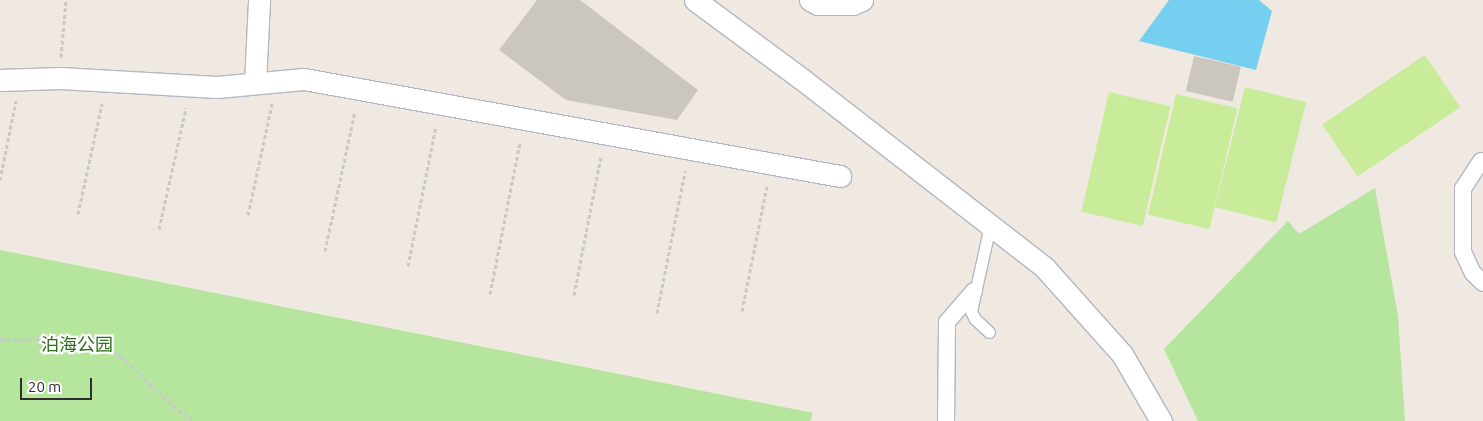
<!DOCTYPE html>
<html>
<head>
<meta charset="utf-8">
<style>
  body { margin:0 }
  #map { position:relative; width:1483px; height:421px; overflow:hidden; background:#efe9e1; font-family:Ubuntu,"Noto Sans SC",sans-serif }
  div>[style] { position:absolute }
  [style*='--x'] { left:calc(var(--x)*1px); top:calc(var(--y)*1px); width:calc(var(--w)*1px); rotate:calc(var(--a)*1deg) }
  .green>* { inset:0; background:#b6e59e }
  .pitch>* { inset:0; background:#c9ec9a; transform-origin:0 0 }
  .water>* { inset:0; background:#75cff0 }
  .building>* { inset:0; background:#cbc7bf; transform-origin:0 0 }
  .path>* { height:3px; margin-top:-1.5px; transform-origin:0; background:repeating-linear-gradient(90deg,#c9c9c9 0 4px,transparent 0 6.5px) }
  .roads { filter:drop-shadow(1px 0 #b4b7c1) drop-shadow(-1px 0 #b4b7c1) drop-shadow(0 1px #b4b7c1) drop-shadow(0 -1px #b4b7c1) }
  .service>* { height:11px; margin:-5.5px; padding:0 5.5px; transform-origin:5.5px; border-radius:5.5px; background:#fff }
  .pedestrian>* { height:16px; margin:-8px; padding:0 8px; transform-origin:8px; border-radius:8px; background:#fff }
  .minor>* { height:21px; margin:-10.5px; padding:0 10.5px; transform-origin:10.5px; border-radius:10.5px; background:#fff }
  span { translate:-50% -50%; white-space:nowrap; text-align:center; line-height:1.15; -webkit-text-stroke:4.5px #fff; paint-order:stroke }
  .park-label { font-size:18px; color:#2c6e1b }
  .scale { position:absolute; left:20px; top:378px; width:72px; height:22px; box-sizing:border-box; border:2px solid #2e2e2e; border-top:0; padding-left:6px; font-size:15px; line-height:18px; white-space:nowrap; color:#2e2e2e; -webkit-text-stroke:4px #fff; paint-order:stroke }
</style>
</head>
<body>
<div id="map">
  <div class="green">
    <div style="clip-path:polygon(1375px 188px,1398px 316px,1405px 421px,1198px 421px,1164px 349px,1288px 221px,1299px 234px)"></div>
    <div style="clip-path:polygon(0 250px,813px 413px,810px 421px,0 421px)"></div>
  </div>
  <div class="pitch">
    <div style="left:1425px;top:55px;width:63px;height:124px;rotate:56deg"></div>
    <div style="left:1245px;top:87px;width:63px;height:124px;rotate:14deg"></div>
    <div style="left:1109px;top:92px;width:63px;height:123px;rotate:13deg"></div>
    <div style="left:1176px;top:94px;width:63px;height:124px;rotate:13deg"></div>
  </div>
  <div class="water">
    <div style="clip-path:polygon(1169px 0,1259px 0,1272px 11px,1256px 70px,1139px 41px)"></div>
  </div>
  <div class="building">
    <div style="clip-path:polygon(537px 0,580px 0,698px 90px,677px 120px,566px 100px,499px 50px)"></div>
    <div style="left:1194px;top:56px;width:48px;height:36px;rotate:13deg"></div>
  </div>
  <div class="path">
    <div style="--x:61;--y:57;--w:57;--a:-85"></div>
    <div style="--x:0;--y:180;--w:81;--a:-78.6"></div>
    <div style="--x:78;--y:214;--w:113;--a:-77.7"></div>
    <div style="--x:248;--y:215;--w:114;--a:-77.8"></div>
    <div style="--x:159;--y:229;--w:124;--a:-77.4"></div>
    <div style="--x:325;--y:251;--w:143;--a:-77.9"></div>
    <div style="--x:408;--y:266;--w:143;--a:-78.7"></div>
    <div style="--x:490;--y:294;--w:155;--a:-78.8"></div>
    <div style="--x:574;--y:295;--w:142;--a:-79"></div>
    <div style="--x:742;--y:311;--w:127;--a:-78.7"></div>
    <div style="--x:657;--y:313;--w:145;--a:-78.8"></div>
    <div style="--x:0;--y:339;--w:22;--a:3"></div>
    <div style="--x:22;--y:340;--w:36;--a:-5"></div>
    <div style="--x:58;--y:337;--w:31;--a:6"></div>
    <div style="--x:89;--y:340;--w:36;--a:27"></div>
    <div style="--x:121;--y:356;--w:72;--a:43.9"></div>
    <div style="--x:173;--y:406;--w:26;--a:36"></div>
  </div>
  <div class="roads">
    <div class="service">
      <div style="--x:989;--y:332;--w:19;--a:-137"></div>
      <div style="--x:975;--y:319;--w:9;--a:-117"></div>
      <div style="--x:971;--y:311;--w:88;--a:-77.5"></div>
    </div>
    <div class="pedestrian">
      <div style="--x:1481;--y:161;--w:33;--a:123"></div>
      <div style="--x:1463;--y:189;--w:63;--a:90"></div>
      <div style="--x:1463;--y:252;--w:23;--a:65"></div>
      <div style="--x:1473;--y:273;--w:14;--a:45"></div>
      <div style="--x:946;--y:421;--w:99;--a:-89.4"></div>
      <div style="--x:947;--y:322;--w:41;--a:-48.9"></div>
    </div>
    <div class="minor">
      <div style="--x:695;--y:0;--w:134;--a:36.5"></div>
      <div style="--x:803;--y:80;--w:306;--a:37.8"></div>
      <div style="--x:1045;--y:268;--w:115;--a:48.2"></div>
      <div style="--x:1122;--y:354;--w:78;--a:59.8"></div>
      <div style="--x:810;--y:0;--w:9;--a:27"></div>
      <div style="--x:818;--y:4;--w:35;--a:0"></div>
      <div style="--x:853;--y:4;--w:10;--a:-24"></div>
      <div style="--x:0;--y:80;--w:60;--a:-1.9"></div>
      <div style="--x:60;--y:78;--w:157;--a:3.3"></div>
      <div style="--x:217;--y:87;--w:87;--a:-5.3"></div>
      <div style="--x:304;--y:79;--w:545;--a:10.26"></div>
      <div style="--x:255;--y:83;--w:83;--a:-87.2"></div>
    </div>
  </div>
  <div class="park-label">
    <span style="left:77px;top:344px">泊海公园</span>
  </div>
  <div class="scale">20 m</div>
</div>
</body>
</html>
